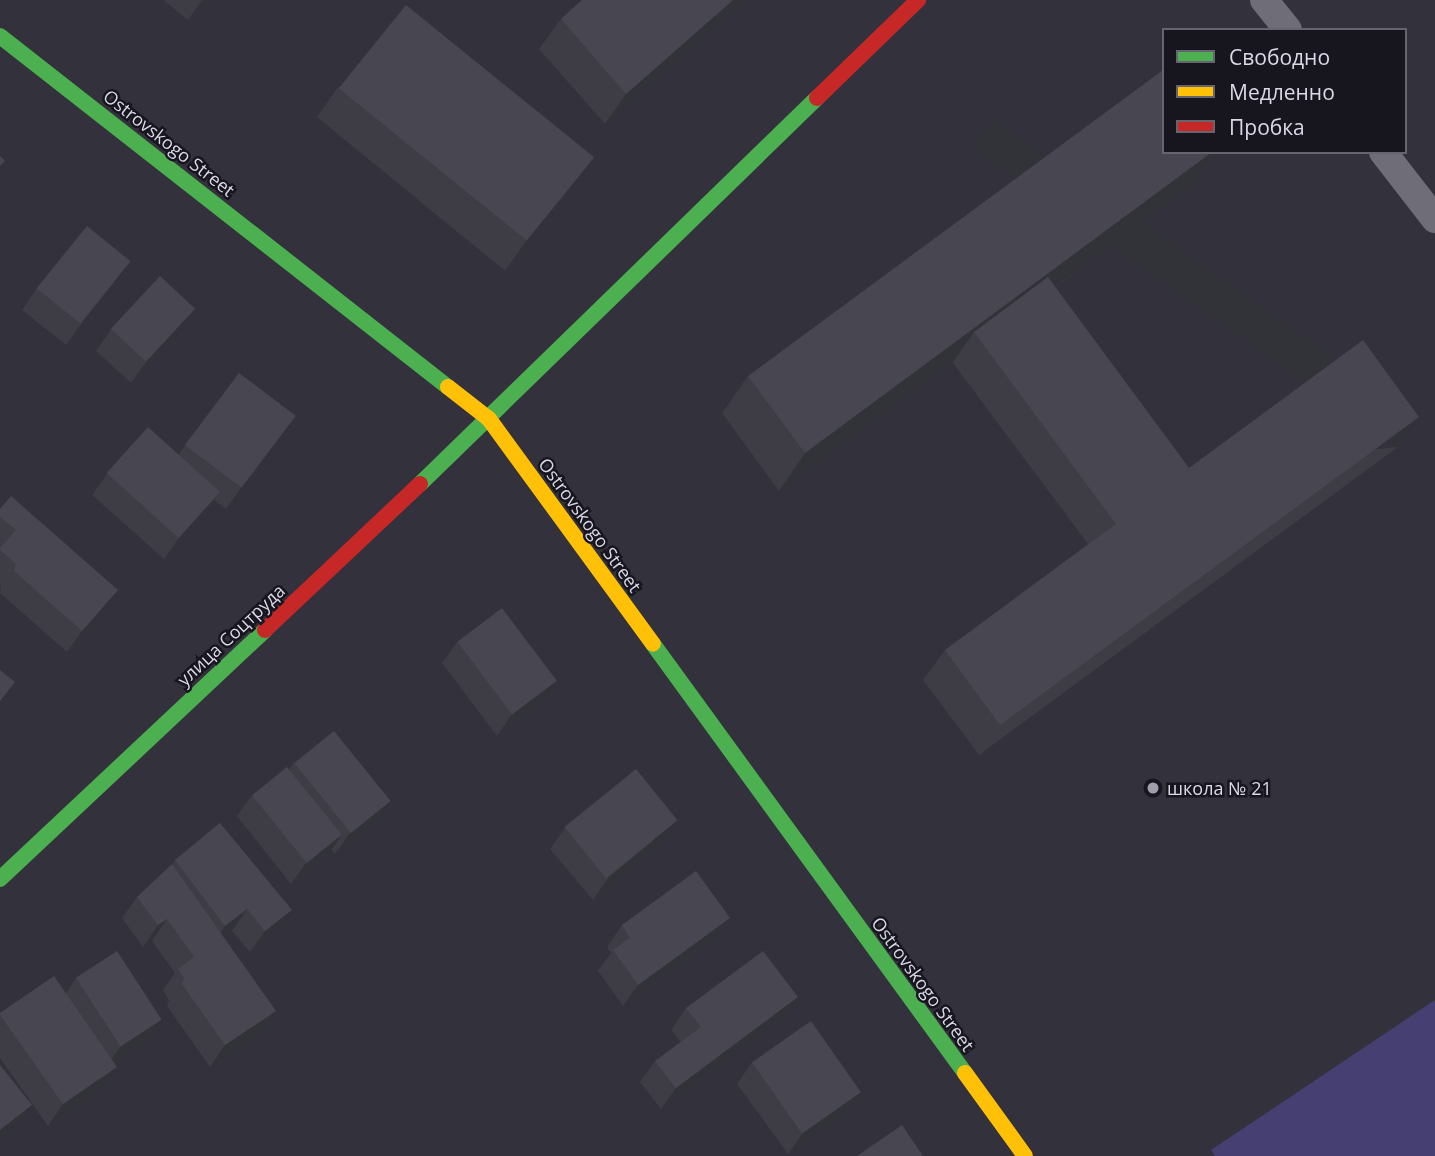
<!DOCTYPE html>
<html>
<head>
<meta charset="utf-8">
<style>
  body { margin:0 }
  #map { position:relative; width:1435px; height:1156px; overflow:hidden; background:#32313c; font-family:"Open Sans",sans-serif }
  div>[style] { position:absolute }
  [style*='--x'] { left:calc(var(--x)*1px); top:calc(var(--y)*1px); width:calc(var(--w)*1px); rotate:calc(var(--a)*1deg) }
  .green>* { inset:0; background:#453f72 }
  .lane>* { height:28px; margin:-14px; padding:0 14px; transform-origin:14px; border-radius:14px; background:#6e6d78 }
  .fast>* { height:16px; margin:-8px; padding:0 8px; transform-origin:8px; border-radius:8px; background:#4caf50 }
  .slow>* { height:16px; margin:-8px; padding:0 8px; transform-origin:8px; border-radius:8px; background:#ffc107 }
  .jam>* { height:16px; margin:-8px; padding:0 8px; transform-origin:8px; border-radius:8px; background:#c62828 }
  .wall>* { inset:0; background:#3e3d46 }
  .shaded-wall>* { inset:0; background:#323239; transform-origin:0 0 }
  .building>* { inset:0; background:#484751; transform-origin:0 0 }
  .dots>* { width:19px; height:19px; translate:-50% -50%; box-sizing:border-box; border:4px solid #17161f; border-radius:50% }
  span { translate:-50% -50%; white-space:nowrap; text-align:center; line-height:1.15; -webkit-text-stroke:5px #17161f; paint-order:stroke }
  .street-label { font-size:18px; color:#dad9e7 }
  .poi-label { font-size:18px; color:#dad9e7 }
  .left { translate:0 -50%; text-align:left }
  .legend { position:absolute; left:1162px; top:28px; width:245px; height:126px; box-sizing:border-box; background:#17161f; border:2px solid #65646f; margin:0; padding:9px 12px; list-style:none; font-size:21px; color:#dad9e7 }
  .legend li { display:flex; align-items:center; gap:14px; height:35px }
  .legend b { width:35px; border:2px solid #65646f }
</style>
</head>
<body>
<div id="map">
  <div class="green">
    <div style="clip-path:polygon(1435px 1000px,1435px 1156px,1215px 1156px,1211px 1150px)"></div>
  </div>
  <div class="lane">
    <div style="--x:1264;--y:0;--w:38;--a:51"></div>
    <div style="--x:1383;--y:152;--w:85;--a:52.2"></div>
  </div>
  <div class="fast">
    <div style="--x:0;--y:36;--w:569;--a:38.08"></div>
    <div style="--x:420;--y:484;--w:554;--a:-44.2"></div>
    <div style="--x:653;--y:644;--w:530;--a:53.97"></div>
    <div style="--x:0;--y:879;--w:364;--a:-43.2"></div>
  </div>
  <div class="slow">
    <div style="--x:448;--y:387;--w:52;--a:38"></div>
    <div style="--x:489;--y:419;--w:278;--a:53.9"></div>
    <div style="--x:965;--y:1073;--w:102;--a:54.1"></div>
  </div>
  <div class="jam">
    <div style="--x:817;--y:98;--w:141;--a:-44.1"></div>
    <div style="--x:265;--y:630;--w:213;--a:-43.3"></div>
  </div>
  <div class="wall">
    <div style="clip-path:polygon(163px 0,203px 0,188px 20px)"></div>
    <div style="clip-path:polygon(582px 0,747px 0,605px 124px,539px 49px,561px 19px)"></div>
    <div style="clip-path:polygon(338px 87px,594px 158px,573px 188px,505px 271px,317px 117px)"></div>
    <div style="clip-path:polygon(1164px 152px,1216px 152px,1194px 184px,1055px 287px,1189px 468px,1398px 447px,979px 755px,923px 680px,945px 650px,1088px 544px,953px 363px,953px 362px,779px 491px,722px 413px,748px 376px)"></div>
    <div style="clip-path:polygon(116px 282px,66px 345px,22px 310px,37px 288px)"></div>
    <div style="clip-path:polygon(111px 329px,180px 330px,131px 383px,96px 351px)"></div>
    <div style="clip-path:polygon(296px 416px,226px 509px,214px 500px,205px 513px,164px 559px,92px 495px,107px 474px,179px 454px,185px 445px)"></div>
    <div style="clip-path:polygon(0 509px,103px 612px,67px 652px,0 593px,1px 585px,0 584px)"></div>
    <div style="clip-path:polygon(457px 642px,557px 680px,542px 702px,497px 736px,442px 663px)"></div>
    <div style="clip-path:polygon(294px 762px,376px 823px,335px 854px,331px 849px,327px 856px,291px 884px,237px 816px,252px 795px,289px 770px)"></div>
    <div style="clip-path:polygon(220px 823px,276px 931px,250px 952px,232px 931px,223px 937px,276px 1011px,261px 1033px,210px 1067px,167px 1006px,169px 1000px,163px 990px,175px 973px,152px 941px,143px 947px,122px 918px,137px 897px,172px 865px,175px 860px)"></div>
    <div style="clip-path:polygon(565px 828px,663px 842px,593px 900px,550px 849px)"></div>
    <div style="clip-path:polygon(622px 925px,715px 939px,623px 1006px,598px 971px,611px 953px,607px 947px)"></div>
    <div style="clip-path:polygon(76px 978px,147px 1041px,114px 1062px,102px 1088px,48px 1126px,0 1058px,0 1013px,66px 993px)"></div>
    <div style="clip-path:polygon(686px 1008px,783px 1018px,661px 1109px,640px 1082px,655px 1061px,681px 1042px,671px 1030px)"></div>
    <div style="clip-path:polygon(752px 1062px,846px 1113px,788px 1154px,737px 1084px)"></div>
  </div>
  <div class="shaded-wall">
    <div style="clip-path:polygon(202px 0,203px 0,188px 20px)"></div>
    <div style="clip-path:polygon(733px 0,747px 0,605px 124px,626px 94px)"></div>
    <div style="clip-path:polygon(1212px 152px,1216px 152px,1194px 184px,981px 341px,974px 332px,953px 362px,779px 491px,805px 453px)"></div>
    <div style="clip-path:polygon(594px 158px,573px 188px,505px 271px,526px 241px)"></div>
    <div style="clip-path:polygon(131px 261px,116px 282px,66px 345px,81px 324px)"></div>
    <div style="clip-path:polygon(195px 309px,180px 330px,131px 383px,146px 362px)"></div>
    <div style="clip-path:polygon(296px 416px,280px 438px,226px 509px,241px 488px)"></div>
    <div style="left:1419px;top:417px;width:37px;height:520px;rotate:125deg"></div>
    <div style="clip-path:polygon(220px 492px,205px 513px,164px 559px,179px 538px)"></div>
    <div style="clip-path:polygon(118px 590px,103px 612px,67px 652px,82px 631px)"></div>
    <div style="clip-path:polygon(557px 680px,542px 702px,497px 736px,512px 714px)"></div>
    <div style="clip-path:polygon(391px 801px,376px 823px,335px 854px,350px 833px)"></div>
    <div style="clip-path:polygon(678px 820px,663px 842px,593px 900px,608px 878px)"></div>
    <div style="clip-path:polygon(342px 835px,327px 856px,291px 884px,306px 863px)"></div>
    <div style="clip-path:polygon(247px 909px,232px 931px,210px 948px,225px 926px)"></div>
    <div style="clip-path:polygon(292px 910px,276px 931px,250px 952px,265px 931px)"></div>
    <div style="clip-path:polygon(730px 918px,715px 939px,623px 1006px,638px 985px)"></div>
    <div style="clip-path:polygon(167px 919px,152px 941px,143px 947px,158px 925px)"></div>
    <div style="clip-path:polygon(798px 997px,783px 1018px,661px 1109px,676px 1088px)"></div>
    <div style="clip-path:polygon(276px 1011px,261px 1033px,210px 1067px,225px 1045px)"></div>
    <div style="clip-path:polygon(162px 1019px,147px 1041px,106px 1067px,121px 1046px)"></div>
    <div style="clip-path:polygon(117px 1067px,102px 1088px,48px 1126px,63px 1104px)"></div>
    <div style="clip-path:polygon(861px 1092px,846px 1113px,788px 1154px,803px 1133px)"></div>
    <div style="clip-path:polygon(32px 1105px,17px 1126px,0 1140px,0 1130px)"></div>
  </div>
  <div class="building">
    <div style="clip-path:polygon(582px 0,733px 0,626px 94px,561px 19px)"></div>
    <div style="left:406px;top:5px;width:242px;height:107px;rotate:39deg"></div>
    <div style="clip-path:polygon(1163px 70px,1164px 152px,1212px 152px,805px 453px,748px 376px)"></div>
    <div style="clip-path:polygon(0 156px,5px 161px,0 166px)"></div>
    <div style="left:87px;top:226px;width:56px;height:80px;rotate:39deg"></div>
    <div style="left:160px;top:276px;width:48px;height:72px;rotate:43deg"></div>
    <div style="clip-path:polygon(1048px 277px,1189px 468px,1363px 340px,1419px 417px,1000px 725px,945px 650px,1116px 524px,974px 332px)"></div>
    <div style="left:239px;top:373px;width:71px;height:90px;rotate:37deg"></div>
    <div style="left:148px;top:427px;width:97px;height:62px;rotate:42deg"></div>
    <div style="clip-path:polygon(11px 496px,118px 590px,82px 631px,14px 571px,16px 564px,0 550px,0 548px,16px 530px,0 517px,0 509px)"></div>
    <div style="left:502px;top:608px;width:91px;height:56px;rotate:53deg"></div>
    <div style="clip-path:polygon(0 670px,15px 682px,0 701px)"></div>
    <div style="left:334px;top:731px;width:90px;height:51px;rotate:51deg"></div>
    <div style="left:287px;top:767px;width:87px;height:45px;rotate:51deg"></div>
    <div style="left:636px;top:769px;width:66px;height:92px;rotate:51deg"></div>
    <div style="clip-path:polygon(220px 823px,292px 910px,265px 931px,247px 909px,225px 926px,175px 860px)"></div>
    <div style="clip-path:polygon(172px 864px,276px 1011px,225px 1045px,182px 984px,184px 978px,178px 969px,194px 957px,167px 919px,158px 925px,137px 897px)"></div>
    <div style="clip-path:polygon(696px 871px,730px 918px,638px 985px,613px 950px,630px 938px,622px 925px)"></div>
    <div style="left:117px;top:951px;width:82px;height:49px;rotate:57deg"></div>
    <div style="clip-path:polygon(763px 951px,798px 997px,676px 1088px,655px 1061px,701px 1027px,686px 1008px)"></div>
    <div style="clip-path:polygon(54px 976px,117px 1067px,63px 1104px,0 1015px,0 1013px)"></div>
    <div style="left:811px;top:1021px;width:87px;height:72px;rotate:55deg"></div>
    <div style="clip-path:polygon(0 1065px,32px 1105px,0 1130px)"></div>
    <div style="clip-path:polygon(902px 1125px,923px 1156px,857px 1156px)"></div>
  </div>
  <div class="dots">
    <div style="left:1153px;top:788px;background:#9f9eab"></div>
  </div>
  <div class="street-label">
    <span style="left:169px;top:143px;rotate:38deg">Ostrovskogo Street</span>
    <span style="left:590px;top:525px;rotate:54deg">Ostrovskogo Street</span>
    <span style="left:231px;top:635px;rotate:-43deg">улица Соцтруда</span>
    <span style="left:923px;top:984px;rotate:54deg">Ostrovskogo Street</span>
  </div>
  <div class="poi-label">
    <span class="left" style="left:1167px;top:788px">школа № 21</span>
  </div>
  <ul class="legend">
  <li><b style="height:9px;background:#4caf50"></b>Свободно</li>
  <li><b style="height:9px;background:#ffc107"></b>Медленно</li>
  <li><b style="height:9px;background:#c62828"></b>Пробка</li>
  </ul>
</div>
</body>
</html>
